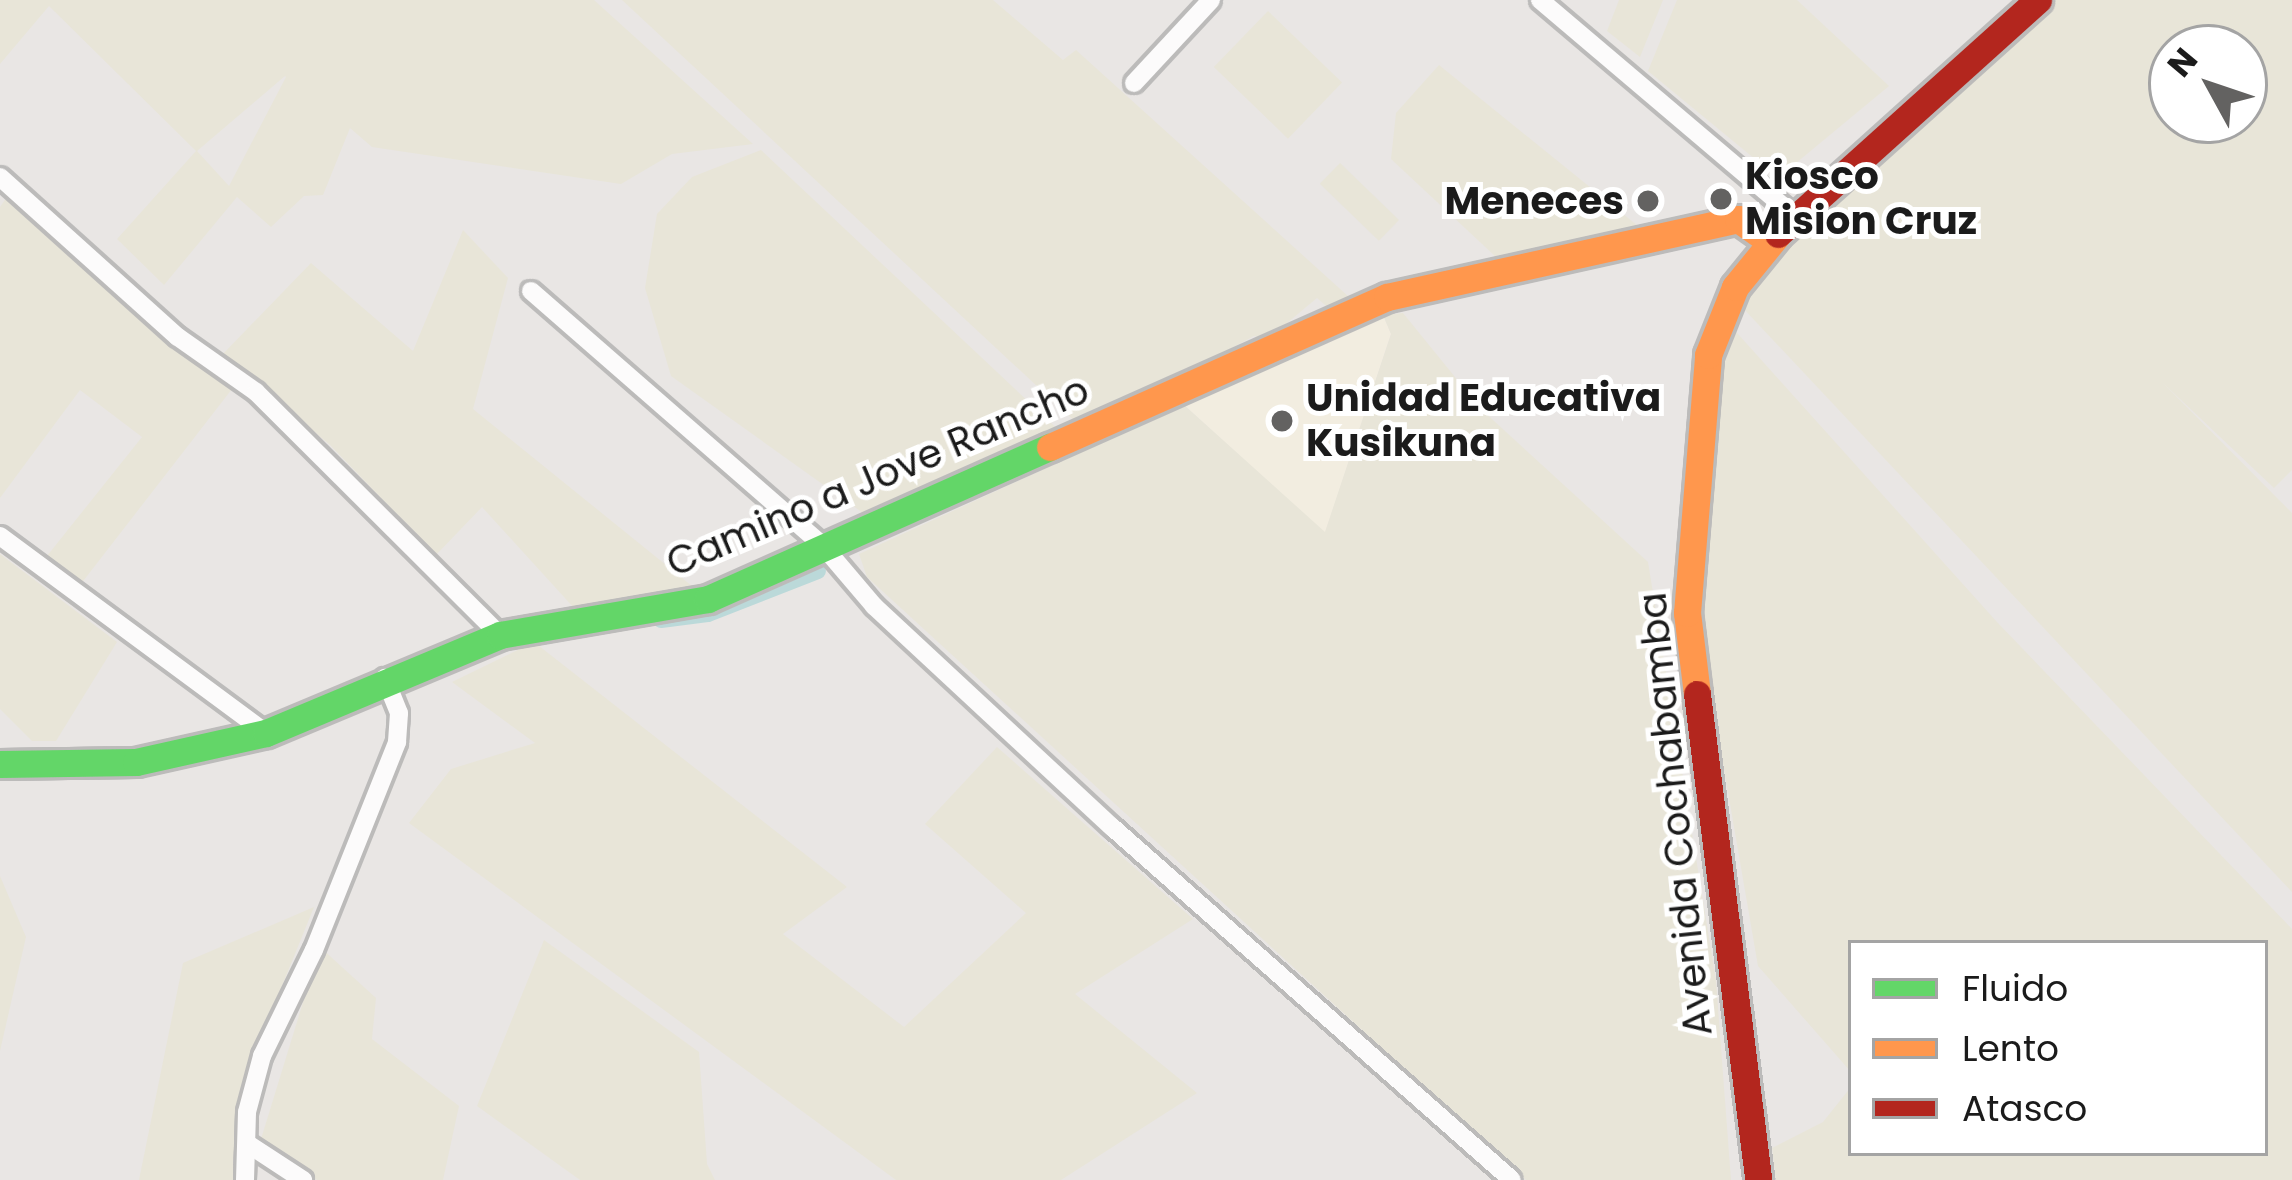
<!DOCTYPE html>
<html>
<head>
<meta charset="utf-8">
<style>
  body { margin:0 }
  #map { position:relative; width:2292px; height:1180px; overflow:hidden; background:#e9e6e4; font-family:Poppins,sans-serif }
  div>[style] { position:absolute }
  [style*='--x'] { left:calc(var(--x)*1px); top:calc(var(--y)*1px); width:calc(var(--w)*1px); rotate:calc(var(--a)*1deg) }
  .education>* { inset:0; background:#f2ede0 }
  .farmland>* { inset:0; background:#e8e5d8; transform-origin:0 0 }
  .canal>* { height:16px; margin:-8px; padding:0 8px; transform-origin:8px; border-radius:8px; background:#bbd9d9 }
  .roads { filter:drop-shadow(3px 0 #bcbbba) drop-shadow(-3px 0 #bcbbba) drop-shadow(0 3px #bcbbba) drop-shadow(0 -3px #bcbbba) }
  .street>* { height:18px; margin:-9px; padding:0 9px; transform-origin:9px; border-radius:9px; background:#fcfbfb }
  .fast>* { height:27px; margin:-13.5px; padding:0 13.5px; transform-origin:13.5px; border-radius:13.5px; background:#63d668 }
  .slow>* { height:27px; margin:-13.5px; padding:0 13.5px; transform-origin:13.5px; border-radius:13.5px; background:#ff974d }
  .jam>* { height:27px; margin:-13.5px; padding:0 13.5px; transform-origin:13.5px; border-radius:13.5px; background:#b3261e }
  .dots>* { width:33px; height:33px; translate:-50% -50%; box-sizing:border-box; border:6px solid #fff; border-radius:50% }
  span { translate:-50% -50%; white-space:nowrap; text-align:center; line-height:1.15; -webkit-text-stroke:10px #fff; paint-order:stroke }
  .poi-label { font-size:39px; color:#1b1b1b; font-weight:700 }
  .left { translate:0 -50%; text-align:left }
  .right { translate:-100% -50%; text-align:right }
  .street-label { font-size:39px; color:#1b1b1b }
  .legend { position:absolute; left:1848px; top:940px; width:420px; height:216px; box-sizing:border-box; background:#fff; border:3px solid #a4a4a4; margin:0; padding:15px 21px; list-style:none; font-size:36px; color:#1b1b1b }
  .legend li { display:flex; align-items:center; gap:24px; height:60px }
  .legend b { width:60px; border:3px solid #a4a4a4 }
  .north { position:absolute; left:2148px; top:24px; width:120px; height:120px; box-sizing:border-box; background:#fff; border:3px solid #a4a4a4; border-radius:50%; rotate:310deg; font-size:33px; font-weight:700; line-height:48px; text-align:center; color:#1b1b1b }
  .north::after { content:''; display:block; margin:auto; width:42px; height:54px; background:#636261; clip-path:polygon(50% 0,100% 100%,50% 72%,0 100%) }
</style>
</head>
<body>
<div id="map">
  <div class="education">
    <div style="clip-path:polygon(1383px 315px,1391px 334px,1325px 533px,1184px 405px,1305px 343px)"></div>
  </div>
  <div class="farmland">
    <div style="clip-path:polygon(evenodd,0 0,594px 0,753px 144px,672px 154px,621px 184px,372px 147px,350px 128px,323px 195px,304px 196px,271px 227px,237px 197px,164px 285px,117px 239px,196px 151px,49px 6px,0 64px,0 0,285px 76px,286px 77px,229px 186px,197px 151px,285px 76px)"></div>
    <div style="clip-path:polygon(622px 0,993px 0,1063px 60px,1076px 50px,1349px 297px,1333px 312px,1317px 298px,1268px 339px,1254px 336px,1082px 428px)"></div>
    <div style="clip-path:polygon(1619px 0,1663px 0,1640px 57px,1607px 31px)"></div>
    <div style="clip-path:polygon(1677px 0,1797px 0,1889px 86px,1778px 178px,1648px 71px)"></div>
    <div style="clip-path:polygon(evenodd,2056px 0,2292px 0,2292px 470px,2274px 488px,2162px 382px,2292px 513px,2292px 892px,1741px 306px,1775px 260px,2056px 0,2172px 48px,2244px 48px,2244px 120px,2172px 120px,2172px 48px)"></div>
    <div style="left:1268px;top:11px;width:103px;height:78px;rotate:44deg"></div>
    <div style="clip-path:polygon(1439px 65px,1638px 226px,1496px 257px,1391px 159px,1396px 113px)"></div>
    <div style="clip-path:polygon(761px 150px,1066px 437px,863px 513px,671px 376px,645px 288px,657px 214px,692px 177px)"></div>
    <div style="left:1340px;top:163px;width:82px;height:29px;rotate:44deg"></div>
    <div style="clip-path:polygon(9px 194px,232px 389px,77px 589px,43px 561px,142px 437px,80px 390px,0 498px,0 207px)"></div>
    <div style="clip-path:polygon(463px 230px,508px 278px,473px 409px,692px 586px,574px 608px,482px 507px,436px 555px,330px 445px,222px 355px,311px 263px,413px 351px)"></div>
    <div style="clip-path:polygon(1403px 313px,1481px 409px,1648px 562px,1716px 981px,1731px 1180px,1526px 1180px,867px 577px,859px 554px,1184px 405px,1325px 532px,1391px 334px,1383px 315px)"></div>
    <div style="clip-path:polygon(1729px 324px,1997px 622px,2292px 929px,2292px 1180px,1776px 1180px,1772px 1148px,1823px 1122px,1851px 1087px,1851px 1153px,2265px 1153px,2265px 943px,1851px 943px,1851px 1072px,1758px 966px,1696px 607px,1709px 419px)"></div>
    <div style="clip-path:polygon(0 554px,117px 642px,56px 741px,32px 741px,0 709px)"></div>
    <div style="clip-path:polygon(534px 642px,847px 887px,783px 934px,904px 1027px,1026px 913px,925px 824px,997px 747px,1193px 919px,1075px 994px,1197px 1093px,1061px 1180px,896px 1180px,409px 823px,451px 769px,535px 743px,452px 682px)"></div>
    <div style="clip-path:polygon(0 876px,26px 937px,0 1051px)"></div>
    <div style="clip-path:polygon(314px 907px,254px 1055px,233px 1180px,139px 1180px,183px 963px)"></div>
    <div style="clip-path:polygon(544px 940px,699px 1052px,707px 1164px,715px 1180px,580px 1180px,477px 1106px)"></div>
    <div style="clip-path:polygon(320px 947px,376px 998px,372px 1039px,459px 1106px,443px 1180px,317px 1180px,261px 1139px)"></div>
  </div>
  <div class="canal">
    <div style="--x:661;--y:620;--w:47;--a:-7.3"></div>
    <div style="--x:708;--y:614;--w:118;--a:-21.4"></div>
  </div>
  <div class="roads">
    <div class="street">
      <div style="--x:1540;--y:0;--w:334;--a:40.3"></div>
      <div style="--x:1134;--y:83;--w:113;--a:-47.1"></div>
      <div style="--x:0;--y:177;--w:239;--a:42"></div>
      <div style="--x:178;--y:337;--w:95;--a:35.2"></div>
      <div style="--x:256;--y:392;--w:344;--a:44.9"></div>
      <div style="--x:531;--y:291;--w:388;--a:41.1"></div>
      <div style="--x:823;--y:546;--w:79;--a:49.6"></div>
      <div style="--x:874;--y:606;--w:325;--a:42.9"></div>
      <div style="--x:1112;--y:827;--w:533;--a:41.43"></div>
      <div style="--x:0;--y:536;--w:331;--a:36.5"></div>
      <div style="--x:248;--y:1144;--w:66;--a:33.2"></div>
      <div style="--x:245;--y:1180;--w:68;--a:-88.3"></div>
      <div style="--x:247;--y:1112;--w:58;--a:-75"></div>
      <div style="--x:262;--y:1056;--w:118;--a:-63.9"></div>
      <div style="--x:314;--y:950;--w:224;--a:-68.2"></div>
      <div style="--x:397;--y:742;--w:29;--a:-86"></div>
      <div style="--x:399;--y:713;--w:38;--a:-112"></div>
    </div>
    <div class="fast">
      <div style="--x:0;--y:764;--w:136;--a:-0.8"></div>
      <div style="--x:136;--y:762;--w:133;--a:-12.6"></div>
      <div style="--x:266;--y:733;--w:254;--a:-22.7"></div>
      <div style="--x:500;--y:635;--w:211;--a:-9.8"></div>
      <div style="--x:708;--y:599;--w:374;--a:-24"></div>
    </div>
    <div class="slow">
      <div style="--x:1050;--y:447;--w:369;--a:-24"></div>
      <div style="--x:1387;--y:297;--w:360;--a:-12.5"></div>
      <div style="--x:1738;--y:219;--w:39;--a:35"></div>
      <div style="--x:1697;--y:694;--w:82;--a:-97"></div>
      <div style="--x:1687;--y:613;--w:259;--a:-85.3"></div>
      <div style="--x:1708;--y:355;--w:73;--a:-68.3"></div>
      <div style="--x:1735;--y:287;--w:68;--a:-50.9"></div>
    </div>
    <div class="jam">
      <div style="--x:1778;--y:234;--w:350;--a:-42"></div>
      <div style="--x:1697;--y:694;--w:490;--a:82.8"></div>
    </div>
  </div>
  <div class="dots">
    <div style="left:1721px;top:199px;background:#636261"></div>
    <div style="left:1648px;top:201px;background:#636261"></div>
    <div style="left:1282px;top:421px;background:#636261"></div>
  </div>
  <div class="poi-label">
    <span class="left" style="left:1745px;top:199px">Kiosco<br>Mision Cruz</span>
    <span class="right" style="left:1624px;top:201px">Meneces</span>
    <span class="left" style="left:1306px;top:421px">Unidad Educativa<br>Kusikuna</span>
  </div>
  <div class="street-label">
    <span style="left:878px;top:477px;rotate:-23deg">Camino a Jove Rancho</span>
    <span style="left:1676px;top:814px;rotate:-96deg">Avenida Cochabamba</span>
  </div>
  <ul class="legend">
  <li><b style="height:15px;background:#63d668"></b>Fluido</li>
  <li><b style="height:15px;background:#ff974d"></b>Lento</li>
  <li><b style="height:15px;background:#b3261e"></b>Atasco</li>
  </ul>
  <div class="north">N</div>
</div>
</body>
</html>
